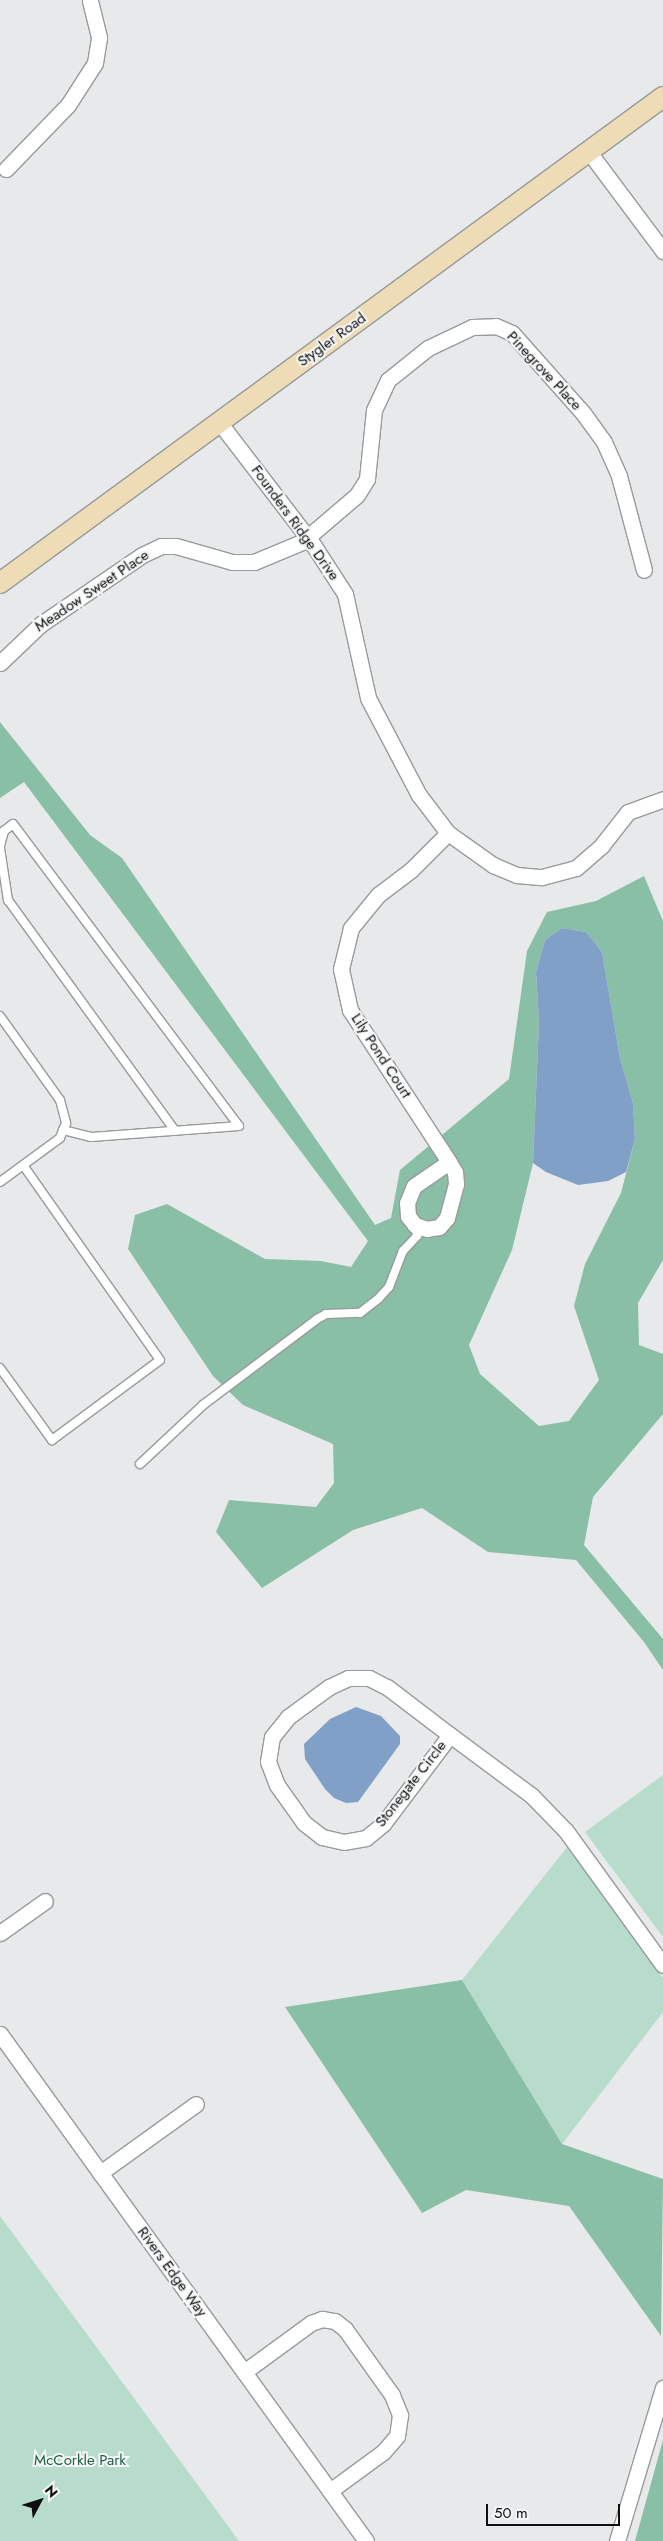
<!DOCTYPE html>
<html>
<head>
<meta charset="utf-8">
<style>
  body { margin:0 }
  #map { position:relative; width:663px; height:2541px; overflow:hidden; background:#e7e9ea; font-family:Jost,sans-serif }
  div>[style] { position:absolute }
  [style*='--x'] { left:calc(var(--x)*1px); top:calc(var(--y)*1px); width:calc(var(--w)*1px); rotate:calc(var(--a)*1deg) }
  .green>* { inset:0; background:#b8dccb }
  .forest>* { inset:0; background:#88bfa6 }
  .water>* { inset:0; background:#80a0c7 }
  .roads { filter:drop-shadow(1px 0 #989a9b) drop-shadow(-1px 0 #989a9b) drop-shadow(0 1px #989a9b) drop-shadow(0 -1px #989a9b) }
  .lane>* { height:8px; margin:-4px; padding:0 4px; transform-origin:4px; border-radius:4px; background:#fff }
  .street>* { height:15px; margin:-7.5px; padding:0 7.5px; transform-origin:7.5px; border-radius:7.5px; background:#fff }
  .secondary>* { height:20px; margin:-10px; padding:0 10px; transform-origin:10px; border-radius:10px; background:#eddcb6 }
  span { translate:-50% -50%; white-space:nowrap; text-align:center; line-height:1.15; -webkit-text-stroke:4px #f5f6f7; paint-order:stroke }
  .street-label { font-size:15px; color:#0f0f10 }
  .park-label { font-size:15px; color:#1c5e46 }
  .north { position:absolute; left:15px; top:2476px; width:50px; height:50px; -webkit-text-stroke:4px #f5f6f7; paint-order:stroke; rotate:50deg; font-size:14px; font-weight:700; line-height:20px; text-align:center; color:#0f0f10 }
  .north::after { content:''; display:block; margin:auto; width:18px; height:22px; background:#0f0f10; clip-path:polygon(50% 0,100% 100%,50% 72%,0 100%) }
  .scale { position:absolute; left:486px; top:2504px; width:134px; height:22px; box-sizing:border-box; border:2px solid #0f0f10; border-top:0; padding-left:6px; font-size:15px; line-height:18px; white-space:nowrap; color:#0f0f10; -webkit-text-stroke:4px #f5f6f7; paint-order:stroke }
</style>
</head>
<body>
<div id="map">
  <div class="green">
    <div style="clip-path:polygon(663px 1775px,663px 1937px,585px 1832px)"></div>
    <div style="clip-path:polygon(568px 1846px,663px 1978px,663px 2012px,562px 2144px,462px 1980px)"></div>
    <div style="clip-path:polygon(0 2216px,239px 2541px,0 2541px)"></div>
  </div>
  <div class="forest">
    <div style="clip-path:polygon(evenodd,0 722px,90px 835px,122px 858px,375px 1225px,391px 1218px,400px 1170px,509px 1079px,527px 951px,547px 912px,596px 901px,644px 876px,663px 921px,663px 1260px,638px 1303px,639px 1345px,663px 1354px,663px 1414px,593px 1497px,584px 1545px,663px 1639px,663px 1670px,644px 1642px,576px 1560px,488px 1552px,422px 1508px,353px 1530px,262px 1588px,216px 1532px,229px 1500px,316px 1507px,334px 1483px,333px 1444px,243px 1405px,213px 1376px,128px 1249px,135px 1215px,167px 1204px,265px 1259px,321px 1261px,351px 1267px,368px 1241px,24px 782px,0 798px,0 722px,562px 928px,586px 932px,602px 952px,620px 1058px,633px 1103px,635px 1139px,621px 1193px,585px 1264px,574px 1306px,599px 1380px,569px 1421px,539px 1426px,480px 1374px,469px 1345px,512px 1250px,533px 1163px,539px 1022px,536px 972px,545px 940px,562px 928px)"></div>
    <div style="clip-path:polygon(462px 1980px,562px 2144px,663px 2179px,661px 2336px,569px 2206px,466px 2190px,422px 2213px,285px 2007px)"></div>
    <div style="clip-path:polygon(663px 2440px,663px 2541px,635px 2541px)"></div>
  </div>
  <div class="water">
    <div style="clip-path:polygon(562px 928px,586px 932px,602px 952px,620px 1058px,633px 1103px,635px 1139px,626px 1172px,608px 1181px,578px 1185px,546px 1172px,533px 1163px,539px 1022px,536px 972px,545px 940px)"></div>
    <div style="clip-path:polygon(356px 1707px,381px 1716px,400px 1736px,400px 1744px,358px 1802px,346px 1803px,334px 1798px,325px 1789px,305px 1759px,304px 1744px,330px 1719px)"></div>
  </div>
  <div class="roads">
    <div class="lane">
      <div style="--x:0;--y:846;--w:16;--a:-75"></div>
      <div style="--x:4;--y:831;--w:11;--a:-38"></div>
      <div style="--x:13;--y:824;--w:377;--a:53.2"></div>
      <div style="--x:239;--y:1126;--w:148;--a:175.7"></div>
      <div style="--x:91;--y:1137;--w:29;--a:-166"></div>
      <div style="--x:0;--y:848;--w:53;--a:81.3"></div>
      <div style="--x:8;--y:900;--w:285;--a:54.1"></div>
      <div style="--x:0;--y:1016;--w:103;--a:54.5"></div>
      <div style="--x:60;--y:1100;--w:24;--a:75"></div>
      <div style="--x:66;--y:1123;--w:16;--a:112"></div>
      <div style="--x:60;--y:1138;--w:74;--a:143.7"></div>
      <div style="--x:0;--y:1368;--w:89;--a:54.2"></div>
      <div style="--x:52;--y:1440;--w:134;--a:-36.5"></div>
      <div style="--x:160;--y:1360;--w:238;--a:-125.1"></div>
      <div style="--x:140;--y:1464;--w:86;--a:-43.1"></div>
      <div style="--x:203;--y:1405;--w:143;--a:-37"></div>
      <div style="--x:317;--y:1319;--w:10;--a:-29"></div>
      <div style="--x:326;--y:1314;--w:34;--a:-2"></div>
      <div style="--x:360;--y:1313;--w:24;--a:-38"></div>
      <div style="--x:379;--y:1298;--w:15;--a:-48"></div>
      <div style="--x:389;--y:1287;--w:39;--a:-69"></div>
      <div style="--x:403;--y:1251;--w:21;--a:-47"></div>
      <div style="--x:417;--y:1236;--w:11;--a:-100"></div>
    </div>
    <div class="street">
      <div style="--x:589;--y:152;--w:124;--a:53.2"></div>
      <div style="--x:6;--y:169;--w:89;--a:-45.9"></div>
      <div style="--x:68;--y:105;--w:50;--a:-57.3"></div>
      <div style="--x:95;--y:63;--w:26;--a:-81"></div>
      <div style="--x:99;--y:37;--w:38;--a:-104"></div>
      <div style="--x:219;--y:422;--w:156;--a:52.5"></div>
      <div style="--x:314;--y:546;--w:57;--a:57.1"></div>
      <div style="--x:345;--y:594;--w:107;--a:77.5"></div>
      <div style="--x:368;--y:698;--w:110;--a:62.3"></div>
      <div style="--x:419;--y:795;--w:48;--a:52.7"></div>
      <div style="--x:448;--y:833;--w:55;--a:35.4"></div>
      <div style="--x:493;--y:865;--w:26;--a:23"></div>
      <div style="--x:517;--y:875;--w:25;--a:5"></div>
      <div style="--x:542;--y:877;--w:35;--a:-15"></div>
      <div style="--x:576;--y:868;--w:35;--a:-41"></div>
      <div style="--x:602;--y:845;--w:42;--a:-51.8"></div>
      <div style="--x:628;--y:812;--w:37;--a:-20"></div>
      <div style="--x:0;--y:663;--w:57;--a:-43.6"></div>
      <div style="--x:41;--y:624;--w:122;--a:-34.3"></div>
      <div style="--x:142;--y:555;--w:21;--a:-25"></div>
      <div style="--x:161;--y:546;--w:15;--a:0"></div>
      <div style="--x:176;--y:546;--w:58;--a:15.9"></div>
      <div style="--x:232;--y:562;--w:22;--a:0"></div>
      <div style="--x:254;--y:562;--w:52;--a:-22.6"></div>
      <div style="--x:302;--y:542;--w:72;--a:-40.5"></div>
      <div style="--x:357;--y:495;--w:19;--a:-58"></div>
      <div style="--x:367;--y:479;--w:69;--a:-84.2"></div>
      <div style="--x:374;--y:410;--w:33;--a:-65"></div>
      <div style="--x:388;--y:380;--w:51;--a:-38.7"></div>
      <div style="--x:428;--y:348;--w:49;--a:-25.5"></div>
      <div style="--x:472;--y:327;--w:24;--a:-2"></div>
      <div style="--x:496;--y:326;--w:17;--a:24"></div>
      <div style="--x:512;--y:333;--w:107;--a:48.4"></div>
      <div style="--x:583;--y:413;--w:36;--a:54"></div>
      <div style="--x:604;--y:442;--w:37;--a:66"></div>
      <div style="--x:619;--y:476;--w:97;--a:75.1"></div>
      <div style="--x:448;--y:833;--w:52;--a:135"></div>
      <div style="--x:411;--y:870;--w:41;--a:142.9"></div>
      <div style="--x:378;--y:895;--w:43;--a:129.3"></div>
      <div style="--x:351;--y:928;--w:42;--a:103.7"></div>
      <div style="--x:341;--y:969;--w:42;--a:77.6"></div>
      <div style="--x:350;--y:1010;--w:181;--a:56.9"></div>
      <div style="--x:449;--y:1162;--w:12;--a:59"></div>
      <div style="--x:455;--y:1172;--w:12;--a:85"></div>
      <div style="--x:456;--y:1184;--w:35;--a:105"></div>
      <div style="--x:447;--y:1218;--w:12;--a:132"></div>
      <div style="--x:439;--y:1227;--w:12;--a:171"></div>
      <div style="--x:427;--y:1229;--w:13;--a:-162"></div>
      <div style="--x:415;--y:1225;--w:11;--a:-128"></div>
      <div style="--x:408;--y:1216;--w:13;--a:-94"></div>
      <div style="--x:407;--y:1203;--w:18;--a:-68"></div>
      <div style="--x:414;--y:1186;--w:42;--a:-34.4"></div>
      <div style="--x:348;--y:1678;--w:21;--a:0"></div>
      <div style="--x:369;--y:1678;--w:20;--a:27"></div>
      <div style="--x:387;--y:1687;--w:79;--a:37.3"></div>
      <div style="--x:450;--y:1735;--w:111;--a:127"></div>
      <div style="--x:383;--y:1824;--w:22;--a:141"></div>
      <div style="--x:366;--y:1838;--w:22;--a:170"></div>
      <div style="--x:344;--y:1842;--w:23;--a:-167"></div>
      <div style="--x:322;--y:1837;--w:23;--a:-142"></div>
      <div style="--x:304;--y:1823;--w:47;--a:-125.4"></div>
      <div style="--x:277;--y:1785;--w:25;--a:-111"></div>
      <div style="--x:268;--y:1762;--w:25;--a:-81"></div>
      <div style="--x:272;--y:1737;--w:26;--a:-51"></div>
      <div style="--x:288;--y:1717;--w:51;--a:-36.2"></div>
      <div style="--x:329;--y:1687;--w:21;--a:-25"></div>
      <div style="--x:450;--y:1735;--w:102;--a:36.6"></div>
      <div style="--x:532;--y:1796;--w:49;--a:45.8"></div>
      <div style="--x:566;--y:1831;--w:165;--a:54.1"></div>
      <div style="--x:0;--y:1933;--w:55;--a:-35.4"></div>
      <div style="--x:0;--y:2034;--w:625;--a:54.17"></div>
      <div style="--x:100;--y:2173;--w:118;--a:-35.7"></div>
      <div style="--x:244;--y:2372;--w:83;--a:-36.2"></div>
      <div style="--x:311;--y:2323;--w:12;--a:-20"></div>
      <div style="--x:322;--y:2319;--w:13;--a:9"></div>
      <div style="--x:335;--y:2321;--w:13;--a:39"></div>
      <div style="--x:345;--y:2329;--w:81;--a:54.5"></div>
      <div style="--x:392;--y:2395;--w:22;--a:68"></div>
      <div style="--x:400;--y:2415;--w:21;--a:98"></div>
      <div style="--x:397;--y:2436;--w:21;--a:131"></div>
      <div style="--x:383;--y:2452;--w:66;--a:143.7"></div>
      <div style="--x:617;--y:2541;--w:160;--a:-73.3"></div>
    </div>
    <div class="secondary">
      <div style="--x:0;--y:583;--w:822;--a:-36.24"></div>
    </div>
  </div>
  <div class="street-label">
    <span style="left:332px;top:340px;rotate:-36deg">Stygler Road</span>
    <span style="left:544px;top:371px;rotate:47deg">Pinegrove Place</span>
    <span style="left:295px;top:523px;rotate:54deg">Founders Ridge Drive</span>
    <span style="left:92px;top:591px;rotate:-34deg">Meadow Sweet Place</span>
    <span style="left:381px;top:1056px;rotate:57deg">Lily Pond Court</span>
    <span style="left:411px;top:1784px;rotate:-52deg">Stonegate Circle</span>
    <span style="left:172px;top:2272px;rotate:54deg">Rivers Edge Way</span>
  </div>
  <div class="park-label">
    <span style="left:80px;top:2461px">McCorkle Park</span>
  </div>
  <div class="north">N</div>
  <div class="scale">50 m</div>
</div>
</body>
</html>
